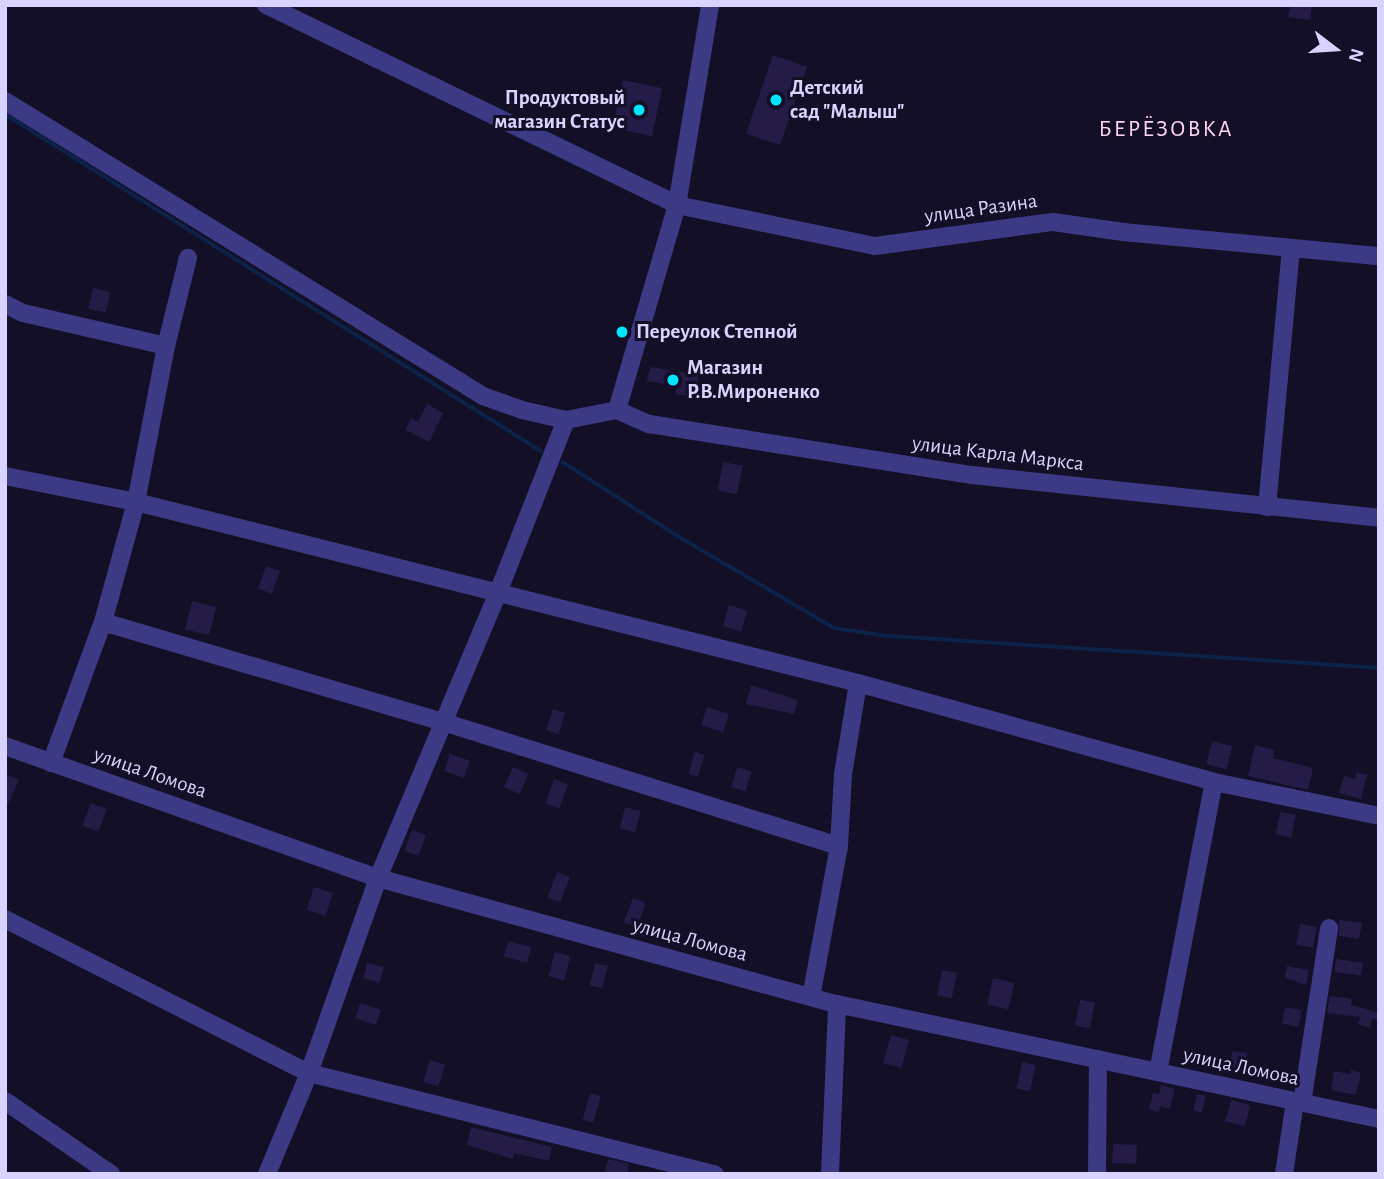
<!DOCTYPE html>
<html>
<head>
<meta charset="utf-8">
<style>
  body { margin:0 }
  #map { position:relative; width:1384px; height:1179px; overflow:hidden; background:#130f26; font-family:"Alegreya Sans",sans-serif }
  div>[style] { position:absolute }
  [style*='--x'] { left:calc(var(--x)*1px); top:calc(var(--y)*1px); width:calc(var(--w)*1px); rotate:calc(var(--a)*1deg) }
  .stream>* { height:3.5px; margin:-1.75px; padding:0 1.75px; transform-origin:1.75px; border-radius:1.75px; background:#0c2248 }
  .building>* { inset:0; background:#241b47; transform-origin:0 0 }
  .minor>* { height:18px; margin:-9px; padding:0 9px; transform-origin:9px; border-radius:9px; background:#3d3a85 }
  .dots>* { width:19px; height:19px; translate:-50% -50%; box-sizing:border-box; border:4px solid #130f26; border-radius:50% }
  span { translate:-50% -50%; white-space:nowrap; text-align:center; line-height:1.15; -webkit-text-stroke:6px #130f26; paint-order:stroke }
  .poi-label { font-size:21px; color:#d9d4ff; font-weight:700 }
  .left { translate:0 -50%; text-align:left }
  .right { translate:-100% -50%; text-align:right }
  .street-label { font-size:21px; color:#d9d4ff }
  .neighbourhood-label { font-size:23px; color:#ffd6f0; letter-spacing:2px }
  .frame { position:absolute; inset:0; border:7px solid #d9d4ff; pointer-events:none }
  .north { position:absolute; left:1300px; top:14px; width:70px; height:70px; -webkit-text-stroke:5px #130f26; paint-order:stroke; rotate:107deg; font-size:19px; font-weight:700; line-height:28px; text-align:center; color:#d9d4ff }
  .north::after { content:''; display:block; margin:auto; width:24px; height:32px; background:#d9d4ff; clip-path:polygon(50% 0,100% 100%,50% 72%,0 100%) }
</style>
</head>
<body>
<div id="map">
  <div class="stream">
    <div style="--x:5;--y:114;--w:633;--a:32.16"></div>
    <div style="--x:563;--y:462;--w:137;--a:32.8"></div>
    <div style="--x:678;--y:536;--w:181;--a:30.5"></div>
    <div style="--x:834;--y:628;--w:56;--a:8.3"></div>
    <div style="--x:889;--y:636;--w:491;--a:3.7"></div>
  </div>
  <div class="building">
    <div style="clip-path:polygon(1290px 5px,1312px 5px,1310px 20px,1288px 17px)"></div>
    <div style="left:773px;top:55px;width:36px;height:83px;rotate:19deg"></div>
    <div style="left:623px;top:80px;width:40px;height:49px;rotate:12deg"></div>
    <div style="left:93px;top:288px;width:18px;height:21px;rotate:13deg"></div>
    <div style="clip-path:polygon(650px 367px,699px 375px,695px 397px,675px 394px,677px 386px,647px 381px)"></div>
    <div style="clip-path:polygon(427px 404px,443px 413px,429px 442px,405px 430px,411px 418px,418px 422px)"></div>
    <div style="left:723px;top:462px;width:20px;height:29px;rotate:11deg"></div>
    <div style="left:266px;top:566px;width:15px;height:24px;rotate:20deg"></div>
    <div style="left:192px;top:601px;width:25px;height:29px;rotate:14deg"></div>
    <div style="left:729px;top:605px;width:19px;height:22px;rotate:16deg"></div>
    <div style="clip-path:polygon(751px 685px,798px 700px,794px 714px,746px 704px)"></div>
    <div style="left:707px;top:707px;width:23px;height:19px;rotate:18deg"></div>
    <div style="left:553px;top:709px;width:13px;height:22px;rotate:18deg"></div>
    <div style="left:1212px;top:741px;width:21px;height:24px;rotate:14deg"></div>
    <div style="clip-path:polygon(1255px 745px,1275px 750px,1273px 758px,1313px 768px,1308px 790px,1248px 776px)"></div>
    <div style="left:695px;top:752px;width:10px;height:23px;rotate:17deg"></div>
    <div style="left:450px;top:754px;width:21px;height:18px;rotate:19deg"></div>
    <div style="left:513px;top:767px;width:17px;height:22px;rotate:24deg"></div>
    <div style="left:737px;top:767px;width:15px;height:21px;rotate:16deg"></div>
    <div style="clip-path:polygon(1357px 772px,1367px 775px,1361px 799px,1339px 793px,1344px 776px,1355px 779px)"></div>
    <div style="clip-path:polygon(5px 774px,19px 780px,5px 811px)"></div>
    <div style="left:554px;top:779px;width:15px;height:26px;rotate:20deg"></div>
    <div style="left:91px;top:803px;width:17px;height:24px;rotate:21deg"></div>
    <div style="left:625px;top:807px;width:16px;height:22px;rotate:14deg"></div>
    <div style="left:1280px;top:812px;width:16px;height:23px;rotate:11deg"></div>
    <div style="left:412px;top:830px;width:15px;height:22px;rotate:20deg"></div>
    <div style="left:557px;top:872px;width:14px;height:27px;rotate:21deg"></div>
    <div style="left:314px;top:887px;width:20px;height:24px;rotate:18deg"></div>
    <div style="left:633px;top:898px;width:14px;height:26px;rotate:21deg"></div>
    <div style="clip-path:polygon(1339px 920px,1362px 923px,1359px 939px,1339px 936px)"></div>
    <div style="left:1300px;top:924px;width:17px;height:21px;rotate:10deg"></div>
    <div style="left:508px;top:941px;width:24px;height:16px;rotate:15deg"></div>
    <div style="left:555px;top:952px;width:16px;height:25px;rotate:15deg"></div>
    <div style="left:1336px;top:959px;width:27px;height:13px;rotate:8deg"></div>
    <div style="left:367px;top:963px;width:17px;height:16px;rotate:13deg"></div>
    <div style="left:595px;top:963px;width:13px;height:23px;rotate:13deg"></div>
    <div style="clip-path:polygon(1287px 966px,1309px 970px,1306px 985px,1285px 978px)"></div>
    <div style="left:942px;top:970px;width:15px;height:26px;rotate:11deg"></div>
    <div style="left:993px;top:978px;width:22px;height:27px;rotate:13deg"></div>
    <div style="clip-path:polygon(1330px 996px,1352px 999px,1351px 1005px,1379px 1013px,1379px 1020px,1372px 1019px,1370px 1028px,1358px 1024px,1360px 1017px,1327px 1013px)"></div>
    <div style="left:1080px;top:1000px;width:15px;height:26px;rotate:11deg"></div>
    <div style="left:360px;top:1003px;width:22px;height:16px;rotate:18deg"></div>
    <div style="left:1285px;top:1007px;width:17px;height:17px;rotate:10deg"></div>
    <div style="left:891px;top:1035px;width:19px;height:29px;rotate:16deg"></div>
    <div style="left:1232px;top:1051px;width:15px;height:20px;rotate:8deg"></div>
    <div style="left:430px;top:1060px;width:16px;height:23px;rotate:18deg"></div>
    <div style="left:1022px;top:1062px;width:14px;height:27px;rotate:12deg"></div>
    <div style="clip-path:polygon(1351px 1070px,1361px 1073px,1356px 1095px,1331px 1090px,1334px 1071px,1350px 1074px)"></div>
    <div style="clip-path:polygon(1161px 1085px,1175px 1089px,1170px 1109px,1160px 1106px,1159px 1112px,1149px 1109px,1153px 1093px,1159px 1094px)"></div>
    <div style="left:590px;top:1093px;width:11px;height:28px;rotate:15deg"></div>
    <div style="left:1197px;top:1094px;width:9px;height:17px;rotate:13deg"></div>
    <div style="left:1231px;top:1100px;width:20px;height:22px;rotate:15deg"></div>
    <div style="clip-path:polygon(471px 1127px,552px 1147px,549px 1161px,514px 1153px,513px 1159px,467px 1145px)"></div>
    <div style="left:1113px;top:1144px;width:24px;height:19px;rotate:2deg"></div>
    <div style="clip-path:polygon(608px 1159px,629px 1164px,627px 1174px,605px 1174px)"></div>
  </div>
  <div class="minor">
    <div style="--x:266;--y:5;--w:457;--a:25.9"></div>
    <div style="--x:677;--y:205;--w:202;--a:11.7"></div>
    <div style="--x:875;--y:246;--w:180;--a:-7.7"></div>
    <div style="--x:1053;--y:222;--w:71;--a:8.1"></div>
    <div style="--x:1123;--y:232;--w:257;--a:5.4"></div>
    <div style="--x:5;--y:101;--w:562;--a:31.68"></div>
    <div style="--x:483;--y:396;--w:41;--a:19.7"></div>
    <div style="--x:522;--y:410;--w:45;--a:12.8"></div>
    <div style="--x:566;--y:420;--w:52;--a:-11.1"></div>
    <div style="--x:617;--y:410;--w:35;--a:24"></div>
    <div style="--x:649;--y:424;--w:327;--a:9"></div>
    <div style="--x:972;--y:475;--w:409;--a:6"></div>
    <div style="--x:5;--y:304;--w:20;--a:27"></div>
    <div style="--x:23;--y:313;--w:147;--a:13"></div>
    <div style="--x:617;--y:410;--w:214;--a:-73.7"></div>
    <div style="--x:677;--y:205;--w:203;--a:-80.6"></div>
    <div style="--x:5;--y:476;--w:134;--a:11.2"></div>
    <div style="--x:136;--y:502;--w:744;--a:14.07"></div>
    <div style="--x:858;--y:683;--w:370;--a:15.5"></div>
    <div style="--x:1214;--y:782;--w:168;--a:11.6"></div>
    <div style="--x:1267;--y:507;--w:260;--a:-84.7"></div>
    <div style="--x:103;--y:622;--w:354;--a:16.4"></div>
    <div style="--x:443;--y:722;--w:415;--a:17.4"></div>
    <div style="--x:5;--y:746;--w:396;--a:19.5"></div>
    <div style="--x:378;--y:878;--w:476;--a:15.4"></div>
    <div style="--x:837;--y:1004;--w:554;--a:11.98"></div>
    <div style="--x:51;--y:763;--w:150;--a:-69.8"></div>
    <div style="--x:103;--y:622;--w:124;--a:-74.6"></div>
    <div style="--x:136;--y:502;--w:159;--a:-79.1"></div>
    <div style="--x:166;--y:346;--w:91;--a:-76"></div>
    <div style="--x:5;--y:919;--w:341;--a:26.9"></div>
    <div style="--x:309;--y:1073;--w:418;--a:14"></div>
    <div style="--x:811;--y:997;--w:154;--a:-79.5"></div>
    <div style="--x:839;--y:846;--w:72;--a:-86.8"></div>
    <div style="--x:843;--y:774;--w:92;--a:-80.6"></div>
    <div style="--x:1158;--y:1072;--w:295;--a:-79.1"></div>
    <div style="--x:5;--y:1101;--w:129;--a:34.6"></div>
    <div style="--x:1302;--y:1103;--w:177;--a:-81.2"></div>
    <div style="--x:267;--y:1174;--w:109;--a:-67.4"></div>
    <div style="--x:309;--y:1073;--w:207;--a:-70.5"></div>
    <div style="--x:378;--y:878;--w:307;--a:-67.2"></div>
    <div style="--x:497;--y:595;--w:188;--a:-68.5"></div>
    <div style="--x:830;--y:1174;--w:170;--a:-87.6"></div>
    <div style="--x:1097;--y:1174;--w:115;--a:-89.5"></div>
    <div style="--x:1284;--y:1174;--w:74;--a:-81.4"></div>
  </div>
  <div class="dots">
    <div style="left:776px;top:100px;background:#00e5ff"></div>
    <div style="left:639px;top:110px;background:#00e5ff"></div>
    <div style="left:622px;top:332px;background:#00e5ff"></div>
    <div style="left:673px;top:380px;background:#00e5ff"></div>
  </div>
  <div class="poi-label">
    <span class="left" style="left:790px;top:100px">Детский<br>сад "Малыш"</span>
    <span class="right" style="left:625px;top:110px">Продуктовый<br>магазин Статус</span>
    <span class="left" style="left:636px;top:332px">Переулок Степной</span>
    <span class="left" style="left:687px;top:380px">Магазин<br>Р.В.Мироненко</span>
  </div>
  <div class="street-label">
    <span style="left:981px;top:209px;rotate:-8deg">улица Разина</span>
    <span style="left:998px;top:454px;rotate:7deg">улица Карла Маркса</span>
    <span style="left:150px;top:773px;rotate:19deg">улица Ломова</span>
    <span style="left:690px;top:940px;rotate:15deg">улица Ломова</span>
    <span style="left:1241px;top:1067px;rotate:12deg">улица Ломова</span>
  </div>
  <div class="neighbourhood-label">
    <span style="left:1166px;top:130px">БЕРЁЗОВКА</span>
  </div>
  <div class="frame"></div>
  <div class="north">N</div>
</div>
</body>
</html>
